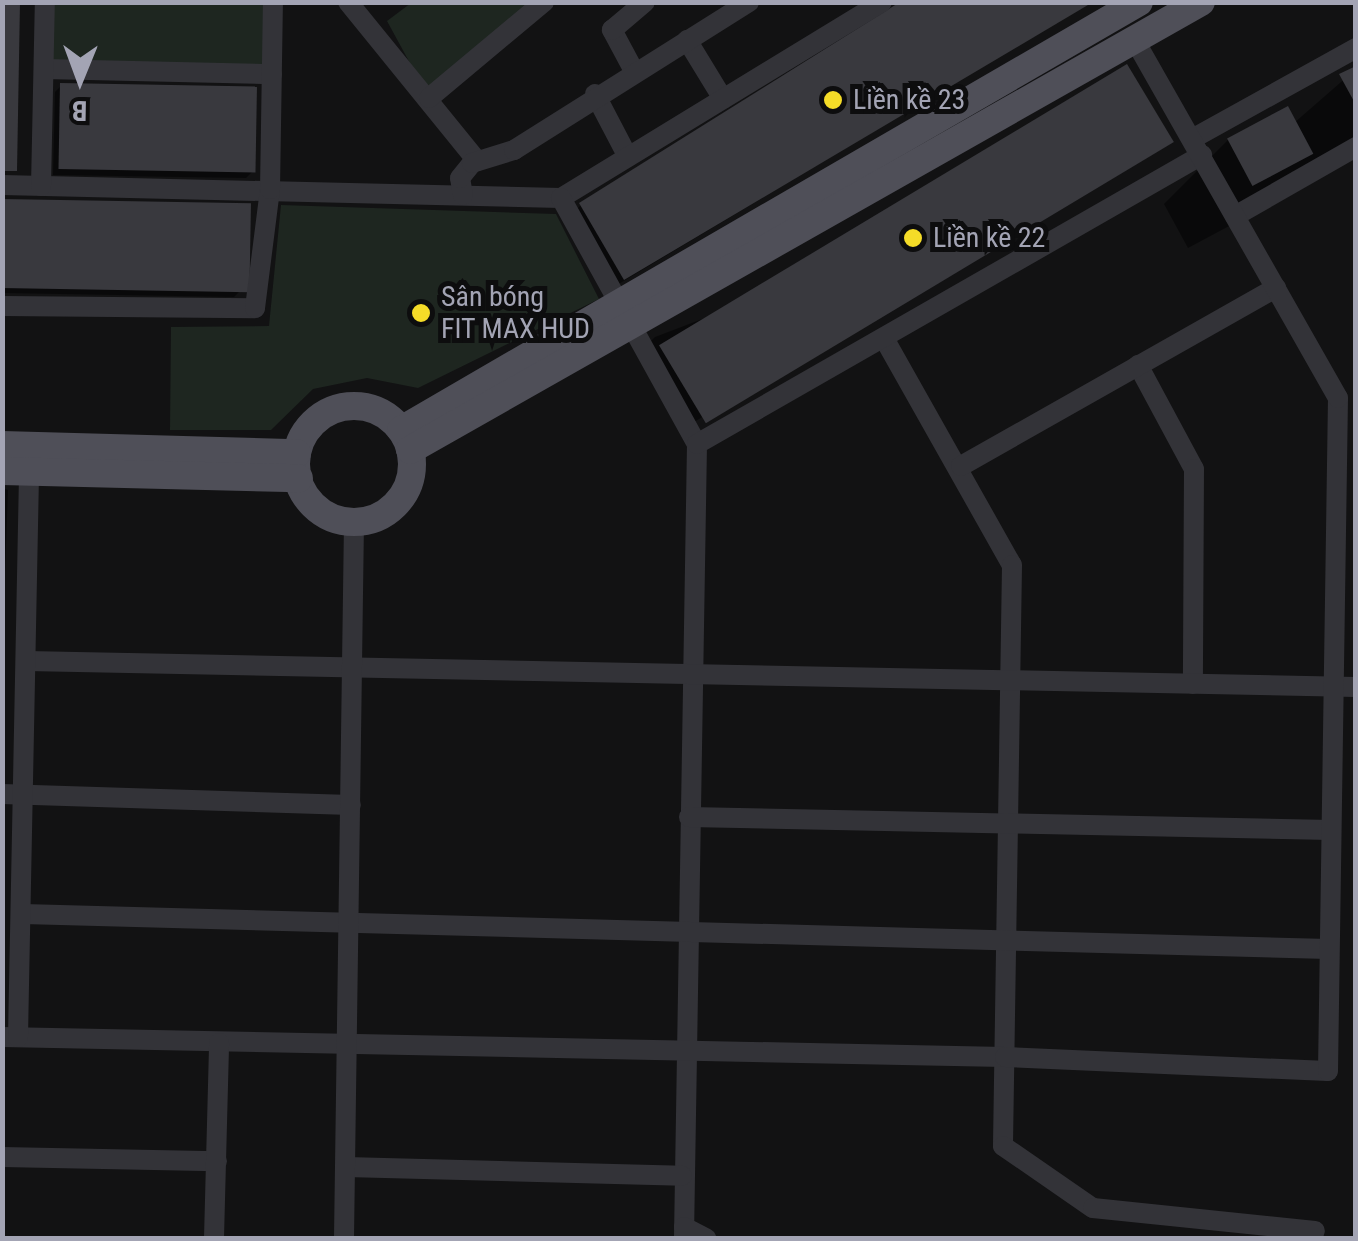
<!DOCTYPE html>
<html>
<head>
<meta charset="utf-8">
<style>
  body { margin:0 }
  #map { position:relative; width:1358px; height:1241px; overflow:hidden; background:#121213; font-family:"Roboto Condensed",sans-serif }
  div>[style] { position:absolute }
  [style*='--x'] { left:calc(var(--x)*1px); top:calc(var(--y)*1px); width:calc(var(--w)*1px); rotate:calc(var(--a)*1deg) }
  .green>* { inset:0; background:#1e2620; transform-origin:0 0 }
  .shadow>* { inset:0; background:#0007 }
  .building>* { inset:0; background:#39393e; transform-origin:0 0 }
  .minor>* { height:20px; margin:-10px; padding:0 10px; transform-origin:10px; border-radius:10px; background:#333338 }
  .major>* { height:28px; margin:-14px; padding:0 14px; transform-origin:14px; border-radius:14px; background:#4f4f58 }
  .major>.ring { margin:-14px; padding:0; box-sizing:content-box; background:none; border:28px solid #4f4f58; border-radius:50% }
  .dots>* { width:28px; height:28px; translate:-50% -50%; box-sizing:border-box; border:5px solid #0d0d0e; border-radius:50% }
  span { translate:-50% -50%; white-space:nowrap; text-align:center; line-height:1.15; -webkit-text-stroke:10px #0d0d0e; paint-order:stroke }
  .poi-label { font-size:28px; color:#a3a4b4 }
  .left { translate:0 -50%; text-align:left }
  .frame { position:absolute; inset:0; border:5px solid #a3a4b4; pointer-events:none }
  .north { position:absolute; left:30px; top:30px; width:100px; height:100px; -webkit-text-stroke:8px #0d0d0e; paint-order:stroke; rotate:181deg; font-size:28px; font-weight:700; line-height:40px; text-align:center; color:#a3a4b4 }
  .north::after { content:''; display:block; margin:auto; width:35px; height:45px; background:#a3a4b4; clip-path:polygon(50% 0,100% 100%,50% 72%,0 100%) }
</style>
</head>
<body>
<div id="map">
  <div class="green">
    <div style="clip-path:polygon(541px 2px,429px 98px,387px 21px,411px 3px)"></div>
    <div style="left:45px;top:3px;width:228px;height:66px"></div>
    <div style="clip-path:polygon(281px 205px,556px 214px,599px 299px,418px 388px,367px 378px,313px 389px,271px 430px,170px 430px,171px 327px,269px 326px)"></div>
  </div>
  <div class="shadow">
    <div style="clip-path:polygon(1090px 2px,617px 285px,574px 212px,581px 205px)"></div>
    <div style="clip-path:polygon(1356px 69px,1356px 155px,1300px 184px,1293px 171px,1246px 217px,1188px 248px,1164px 204px,1228px 140px,1294px 123px)"></div>
    <div style="clip-path:polygon(61px 86px,253px 171px,246px 178px,53px 175px,55px 92px)"></div>
    <div style="clip-path:polygon(1170px 141px,694px 422px,648px 344px,655px 337px)"></div>
    <div style="clip-path:polygon(2px 201px,241px 290px,234px 297px,2px 293px)"></div>
    <div style="clip-path:polygon(2px 488px,8px 490px,2px 652px)"></div>
  </div>
  <div class="building">
    <div style="clip-path:polygon(2px 2px,20px 2px,17px 171px,2px 171px)"></div>
    <div style="clip-path:polygon(900px 2px,1093px 2px,624px 280px,579px 203px)"></div>
    <div style="left:1127px;top:64px;width:91px;height:546px;rotate:59deg"></div>
    <div style="clip-path:polygon(1356px 66px,1356px 105px,1339px 74px)"></div>
    <div style="left:60px;top:83px;width:197px;height:86px;rotate:1deg"></div>
    <div style="left:1288px;top:106px;width:54px;height:69px;rotate:62deg"></div>
    <div style="left:2px;top:199px;width:249px;height:89px;rotate:1deg"></div>
  </div>
  <div class="minor">
    <div style="--x:348;--y:2;--w:205;--a:50.9"></div>
    <div style="--x:687;--y:40;--w:69;--a:58.6"></div>
    <div style="--x:44;--y:69;--w:228;--a:1.3"></div>
    <div style="--x:634;--y:71;--w:47;--a:-118.2"></div>
    <div style="--x:612;--y:30;--w:43;--a:-40.3"></div>
    <div style="--x:595;--y:94;--w:71;--a:62.4"></div>
    <div style="--x:429;--y:98;--w:150;--a:-39.9"></div>
    <div style="--x:1192;--y:139;--w:188;--a:-29"></div>
    <div style="--x:2;--y:185;--w:559;--a:1.33"></div>
    <div style="--x:561;--y:198;--w:376;--a:-31.4"></div>
    <div style="--x:41;--y:186;--w:184;--a:-88.8"></div>
    <div style="--x:463;--y:195;--w:17;--a:-100"></div>
    <div style="--x:460;--y:178;--w:19;--a:-51"></div>
    <div style="--x:472;--y:163;--w:44;--a:-17.2"></div>
    <div style="--x:514;--y:150;--w:278;--a:-32.2"></div>
    <div style="--x:561;--y:198;--w:281;--a:61.1"></div>
    <div style="--x:697;--y:444;--w:794;--a:90.94"></div>
    <div style="--x:1235;--y:216;--w:139;--a:-29.7"></div>
    <div style="--x:2;--y:306;--w:253;--a:0.5"></div>
    <div style="--x:255;--y:308;--w:120;--a:-82.8"></div>
    <div style="--x:270;--y:189;--w:187;--a:-89.1"></div>
    <div style="--x:885;--y:340;--w:258;--a:60.6"></div>
    <div style="--x:1012;--y:565;--w:581;--a:90.89"></div>
    <div style="--x:1003;--y:1146;--w:109;--a:34.6"></div>
    <div style="--x:1093;--y:1208;--w:223;--a:5.9"></div>
    <div style="--x:1138;--y:365;--w:118;--a:61.7"></div>
    <div style="--x:1194;--y:469;--w:215;--a:90.3"></div>
    <div style="--x:697;--y:444;--w:582;--a:-29.78"></div>
    <div style="--x:961;--y:466;--w:362;--a:-29.5"></div>
    <div style="--x:26;--y:661;--w:1330;--a:1.12"></div>
    <div style="--x:2;--y:794;--w:349;--a:1.8"></div>
    <div style="--x:689;--y:817;--w:642;--a:1.16"></div>
    <div style="--x:23;--y:914;--w:1306;--a:1.54"></div>
    <div style="--x:2;--y:1037;--w:1003;--a:1.14"></div>
    <div style="--x:1005;--y:1057;--w:323;--a:2.5"></div>
    <div style="--x:1328;--y:1071;--w:673;--a:-89.15"></div>
    <div style="--x:1338;--y:398;--w:411;--a:-119.6"></div>
    <div style="--x:18;--y:1037;--w:565;--a:-88.88"></div>
    <div style="--x:2;--y:1157;--w:215;--a:1.1"></div>
    <div style="--x:346;--y:1167;--w:336;--a:1.5"></div>
    <div style="--x:684;--y:1227;--w:25;--a:27"></div>
    <div style="--x:214;--y:1238;--w:195;--a:-88.5"></div>
    <div style="--x:344;--y:1238;--w:716;--a:-89.2"></div>
  </div>
  <div class="major">
    <div class="ring" style="left:296px;top:406px;width:88px;height:88px"></div>
    <div style="--x:401;--y:430;--w:853;--a:-30.11"></div>
    <div style="--x:2;--y:445;--w:295;--a:1.6"></div>
    <div style="--x:410;--y:450;--w:909;--a:-29.53"></div>
    <div style="--x:2;--y:471;--w:297;--a:1.4"></div>
  </div>
  <div class="dots">
    <div style="left:833px;top:100px;background:#f5dc28"></div>
    <div style="left:913px;top:238px;background:#f5dc28"></div>
    <div style="left:421px;top:313px;background:#f5dc28"></div>
  </div>
  <div class="poi-label">
    <span class="left" style="left:853px;top:100px">Liền kề 23</span>
    <span class="left" style="left:933px;top:238px">Liền kề 22</span>
    <span class="left" style="left:441px;top:313px">Sân bóng<br>FIT MAX HUD</span>
  </div>
  <div class="frame"></div>
  <div class="north">B</div>
</div>
</body>
</html>
